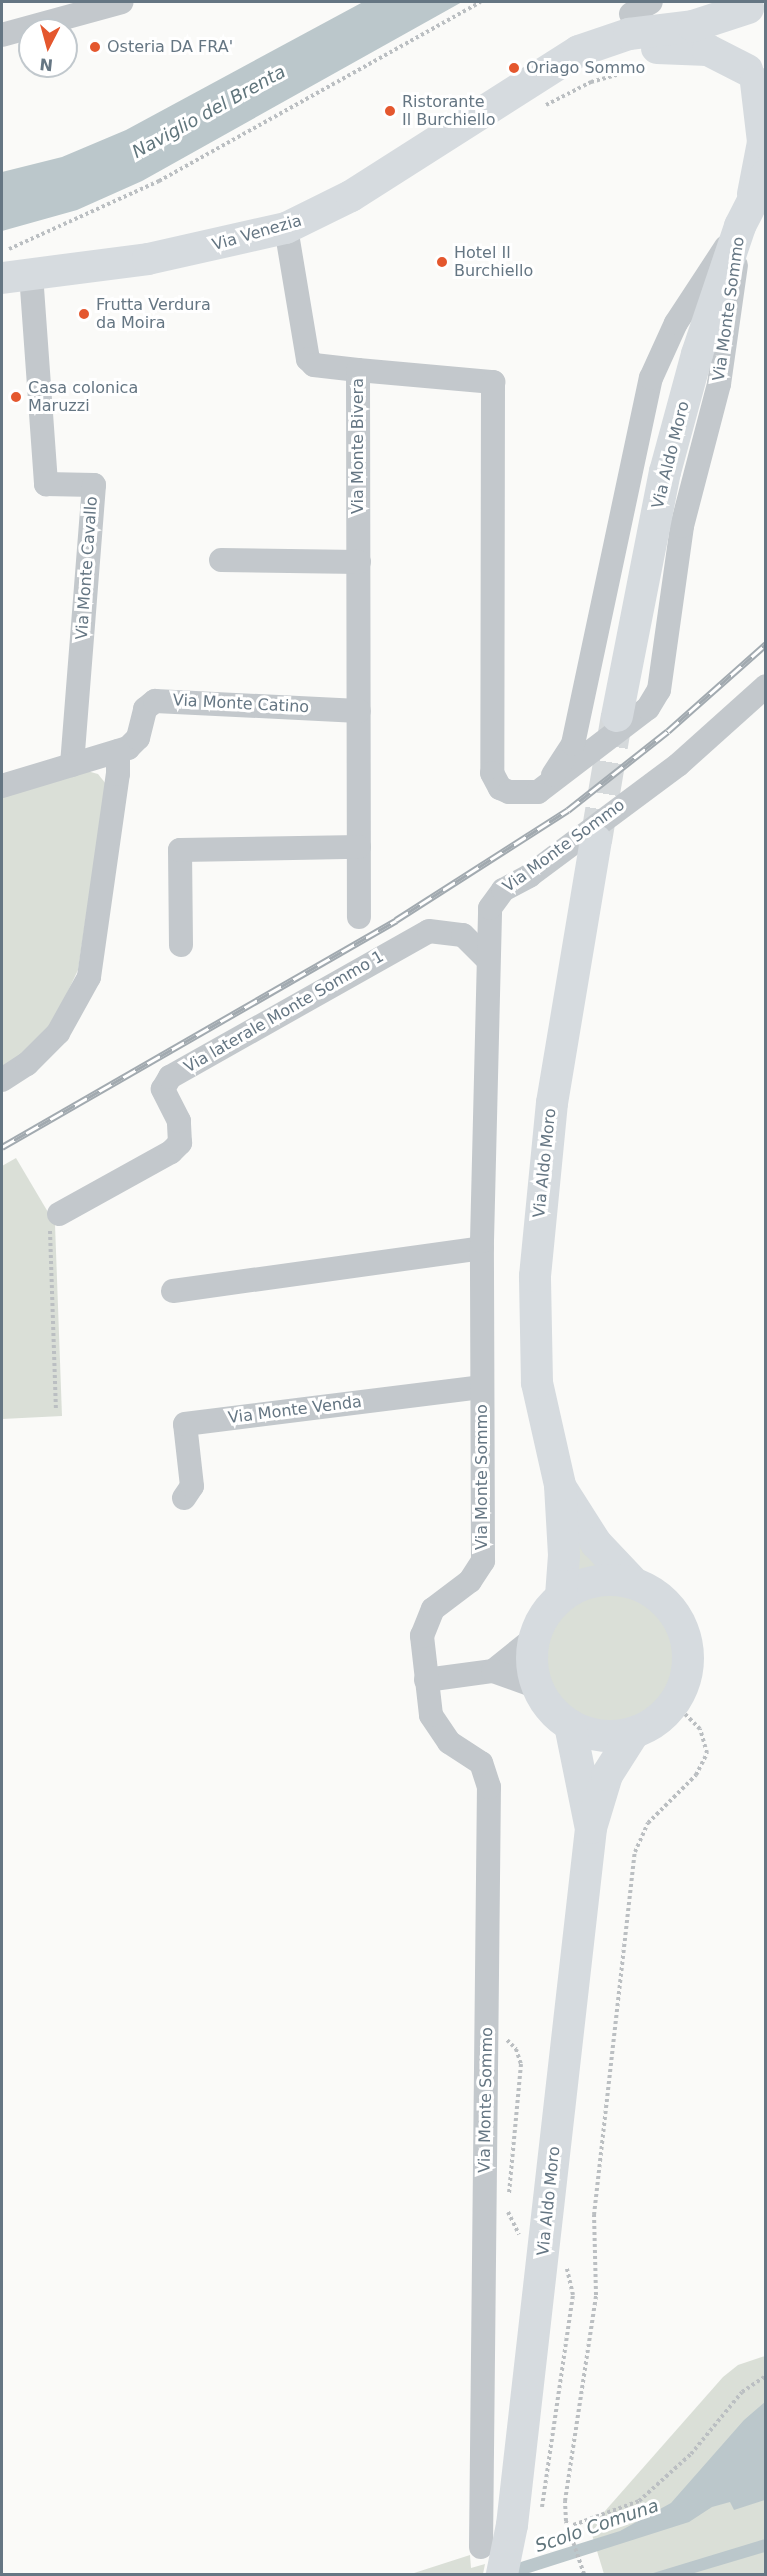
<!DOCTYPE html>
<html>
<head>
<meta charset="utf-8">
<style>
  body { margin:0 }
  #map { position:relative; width:767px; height:2576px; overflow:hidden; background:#fafaf8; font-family:"DejaVu Sans",sans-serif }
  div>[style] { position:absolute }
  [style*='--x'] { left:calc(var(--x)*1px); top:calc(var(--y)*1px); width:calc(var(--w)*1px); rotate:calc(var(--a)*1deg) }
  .green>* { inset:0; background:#dadfd7 }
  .round { border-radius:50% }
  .water>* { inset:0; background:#bbc7cb }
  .major-tunnel>* { height:32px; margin-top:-16px; transform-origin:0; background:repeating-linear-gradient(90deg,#d5d9db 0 32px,transparent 0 48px) }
  .path>* { height:4px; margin-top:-2px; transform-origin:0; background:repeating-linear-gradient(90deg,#bbbfc2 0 3px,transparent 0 6px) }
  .minor>* { height:24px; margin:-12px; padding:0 12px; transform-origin:12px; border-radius:12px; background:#c3c8cc }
  .major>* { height:32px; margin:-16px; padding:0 16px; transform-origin:16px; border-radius:16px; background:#d6dbdf }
  .major>.ring { margin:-16px; padding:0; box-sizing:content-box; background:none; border:32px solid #d6dbdf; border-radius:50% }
  .rail>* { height:7px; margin-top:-3.5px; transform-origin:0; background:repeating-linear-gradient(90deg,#fff 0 14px,#a2aab0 0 28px); box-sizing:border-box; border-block:2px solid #a2aab0 }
  .dots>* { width:16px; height:16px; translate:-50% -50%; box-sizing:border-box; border:3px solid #fff; border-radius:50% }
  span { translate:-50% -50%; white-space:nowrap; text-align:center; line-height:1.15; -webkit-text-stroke:6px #fff; paint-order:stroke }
  .poi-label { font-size:16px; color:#657683 }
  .left { translate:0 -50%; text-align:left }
  .street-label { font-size:16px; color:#657683 }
  .water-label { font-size:18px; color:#60757c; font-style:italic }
  .frame { position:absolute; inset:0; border:3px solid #657683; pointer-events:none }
  .north { position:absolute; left:18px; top:18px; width:60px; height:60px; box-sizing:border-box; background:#fff; border:2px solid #c1c8cd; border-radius:50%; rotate:186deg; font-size:16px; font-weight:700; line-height:24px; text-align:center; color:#657683 }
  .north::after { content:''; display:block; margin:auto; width:21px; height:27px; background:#e4572e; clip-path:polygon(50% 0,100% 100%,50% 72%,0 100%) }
</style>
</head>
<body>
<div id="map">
  <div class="green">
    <div style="clip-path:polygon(87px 771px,98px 774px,106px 784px,78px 970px,54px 1021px,29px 1049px,2px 1067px,2px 796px)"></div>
    <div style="clip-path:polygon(16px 1158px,55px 1224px,62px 1416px,2px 1419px,2px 1166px)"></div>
    <div style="clip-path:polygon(580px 1537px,602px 1567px,574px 1575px)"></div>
    <div class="round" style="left:545px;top:1594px;width:128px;height:128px"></div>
    <div style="clip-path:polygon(765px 2356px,765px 2574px,604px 2574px,590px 2528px,723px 2377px,738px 2365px)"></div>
    <div style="clip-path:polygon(470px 2555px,471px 2568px,485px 2564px,483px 2574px,411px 2574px)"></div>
  </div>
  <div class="water">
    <div style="clip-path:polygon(363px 2px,462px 2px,142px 181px,77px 210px,2px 231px,2px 172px,62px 157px,126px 130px)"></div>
    <div style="clip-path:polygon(765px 2402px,765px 2500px,734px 2510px,730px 2502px,712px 2507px,689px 2522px,526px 2574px,482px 2574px,620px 2531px,671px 2503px,744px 2420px)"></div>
    <div style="clip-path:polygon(765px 2539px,765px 2552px,691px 2574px,650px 2574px)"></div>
  </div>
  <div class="major-tunnel">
    <div style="--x:596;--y:841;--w:127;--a:-80.5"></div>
  </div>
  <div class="path">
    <div style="--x:546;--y:105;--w:51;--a:-27.1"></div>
    <div style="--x:591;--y:82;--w:53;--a:-15.4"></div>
    <div style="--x:9;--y:249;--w:165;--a:-24.4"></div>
    <div style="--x:159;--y:181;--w:368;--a:-29.1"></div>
    <div style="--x:50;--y:1231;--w:180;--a:88.1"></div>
    <div style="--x:507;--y:2040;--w:13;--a:45"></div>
    <div style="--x:516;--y:2049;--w:16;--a:72"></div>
    <div style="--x:521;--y:2064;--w:130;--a:95.3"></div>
    <div style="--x:508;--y:2212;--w:25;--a:64"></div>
    <div style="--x:542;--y:2507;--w:214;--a:-81.7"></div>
    <div style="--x:573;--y:2295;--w:27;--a:-103"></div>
    <div style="--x:568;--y:2527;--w:76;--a:-20.1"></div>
    <div style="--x:639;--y:2501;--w:70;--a:-42.1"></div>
    <div style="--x:691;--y:2454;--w:80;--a:-50.6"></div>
    <div style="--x:742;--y:2392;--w:29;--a:-34"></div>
    <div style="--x:584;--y:2574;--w:56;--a:-108.8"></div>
    <div style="--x:566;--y:2521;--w:20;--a:-93"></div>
    <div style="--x:565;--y:2501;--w:208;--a:-81.4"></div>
    <div style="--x:596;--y:2295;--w:80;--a:-91.4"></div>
    <div style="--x:594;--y:2215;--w:365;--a:-83.6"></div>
    <div style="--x:635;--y:1852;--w:32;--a:-66"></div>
    <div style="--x:648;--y:1823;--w:68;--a:-45"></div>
    <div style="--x:696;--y:1775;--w:25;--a:-63"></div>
    <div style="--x:707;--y:1753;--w:25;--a:-106"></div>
    <div style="--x:700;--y:1729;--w:37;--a:-135"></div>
  </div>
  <div class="minor">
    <div style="--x:631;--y:14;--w:23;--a:-31"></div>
    <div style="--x:2;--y:35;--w:124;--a:-15.4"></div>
    <div style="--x:286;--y:228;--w:133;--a:80.5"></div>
    <div style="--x:308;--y:359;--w:8;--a:45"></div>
    <div style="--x:314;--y:365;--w:44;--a:6.5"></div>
    <div style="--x:358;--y:370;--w:547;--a:89.9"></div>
    <div style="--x:31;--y:274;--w:211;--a:85.9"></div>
    <div style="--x:46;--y:484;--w:48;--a:1.2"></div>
    <div style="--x:94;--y:485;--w:281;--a:94.5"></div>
    <div style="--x:358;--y:370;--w:136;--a:5.1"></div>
    <div style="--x:493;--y:382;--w:391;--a:90.1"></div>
    <div style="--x:492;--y:773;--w:17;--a:62"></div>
    <div style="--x:500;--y:788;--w:10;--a:24"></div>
    <div style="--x:509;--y:792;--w:29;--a:0"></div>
    <div style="--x:538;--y:792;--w:138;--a:-37.4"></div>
    <div style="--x:648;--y:708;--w:21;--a:-59"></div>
    <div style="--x:659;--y:690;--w:166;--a:-82"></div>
    <div style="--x:682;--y:526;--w:147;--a:-75.4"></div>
    <div style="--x:719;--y:384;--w:120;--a:-81.9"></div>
    <div style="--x:221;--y:560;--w:138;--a:0.8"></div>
    <div style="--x:553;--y:775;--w:37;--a:-57"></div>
    <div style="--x:573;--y:744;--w:374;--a:-78"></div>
    <div style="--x:651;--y:378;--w:60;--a:-65.6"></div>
    <div style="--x:676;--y:323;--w:91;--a:-56.7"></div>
    <div style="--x:2;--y:786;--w:132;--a:-16.8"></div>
    <div style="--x:128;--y:748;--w:14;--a:-45"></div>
    <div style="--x:138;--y:738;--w:30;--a:-76"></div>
    <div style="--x:145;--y:709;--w:13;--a:-39"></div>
    <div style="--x:155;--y:701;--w:204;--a:2.8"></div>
    <div style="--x:181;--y:945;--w:95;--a:-90.6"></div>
    <div style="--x:180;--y:850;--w:179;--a:-1"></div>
    <div style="--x:2;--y:1080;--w:30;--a:-33"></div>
    <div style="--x:27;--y:1064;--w:44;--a:-45"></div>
    <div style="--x:58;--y:1033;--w:64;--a:-61"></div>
    <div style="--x:89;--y:977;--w:205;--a:-81.9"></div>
    <div style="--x:118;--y:774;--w:23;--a:-90"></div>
    <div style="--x:59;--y:1214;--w:128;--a:-29"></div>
    <div style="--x:171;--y:1152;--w:13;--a:-45"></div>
    <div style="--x:180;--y:1143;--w:22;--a:-93"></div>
    <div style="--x:179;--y:1121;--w:36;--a:-117"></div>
    <div style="--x:163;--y:1089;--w:14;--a:-60"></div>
    <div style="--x:170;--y:1077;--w:297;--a:-29.4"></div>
    <div style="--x:429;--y:931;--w:34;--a:7"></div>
    <div style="--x:463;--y:935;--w:34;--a:45"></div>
    <div style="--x:173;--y:1291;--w:312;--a:-7.9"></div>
    <div style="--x:184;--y:1498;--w:14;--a:-56"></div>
    <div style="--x:192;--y:1486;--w:62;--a:-96.4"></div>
    <div style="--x:185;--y:1424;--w:298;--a:-7.1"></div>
    <div style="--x:493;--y:1671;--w:53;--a:-38.8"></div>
    <div style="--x:426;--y:1680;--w:68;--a:-7.7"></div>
    <div style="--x:493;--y:1671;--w:48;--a:19.6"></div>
    <div style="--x:481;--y:2547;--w:760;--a:-89.4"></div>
    <div style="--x:489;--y:1787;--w:25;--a:-108"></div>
    <div style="--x:481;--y:1763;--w:38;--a:-147"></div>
    <div style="--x:449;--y:1742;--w:32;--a:-124"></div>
    <div style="--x:431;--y:1715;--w:80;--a:-96.5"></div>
    <div style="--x:422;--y:1636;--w:29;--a:-68"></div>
    <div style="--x:433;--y:1609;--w:46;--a:-37.1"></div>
    <div style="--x:470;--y:1581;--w:24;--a:-57"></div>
    <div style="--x:483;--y:1561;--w:320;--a:-90.2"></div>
    <div style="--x:482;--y:1241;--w:333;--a:-88.6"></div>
    <div style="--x:490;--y:908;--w:22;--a:-54"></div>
    <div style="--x:503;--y:890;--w:30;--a:-28"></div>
    <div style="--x:529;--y:876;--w:186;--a:-36.7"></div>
    <div style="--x:678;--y:765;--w:118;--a:-41.9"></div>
  </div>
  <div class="major">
    <div style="--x:657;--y:48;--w:51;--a:2.2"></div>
    <div style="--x:708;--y:50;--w:44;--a:27.1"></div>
    <div style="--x:753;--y:194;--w:53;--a:-79.1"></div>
    <div style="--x:763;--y:142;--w:60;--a:-96.7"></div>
    <div style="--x:2;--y:278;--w:147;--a:-7.4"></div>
    <div style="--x:148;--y:259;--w:141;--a:-12.7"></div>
    <div style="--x:286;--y:228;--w:72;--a:-26.2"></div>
    <div style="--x:351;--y:196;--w:270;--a:-32.5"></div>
    <div style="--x:579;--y:51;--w:53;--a:-18.8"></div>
    <div style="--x:629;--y:34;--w:64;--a:-7.1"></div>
    <div style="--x:693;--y:26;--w:58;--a:-18.1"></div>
    <div style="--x:617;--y:716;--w:249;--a:-78.9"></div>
    <div style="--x:665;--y:472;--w:122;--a:-74.8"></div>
    <div style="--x:697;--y:354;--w:135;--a:-71.4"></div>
    <div style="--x:740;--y:226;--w:57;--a:-63"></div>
    <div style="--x:563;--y:1491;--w:62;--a:57.6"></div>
    <div style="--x:596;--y:1543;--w:55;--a:46.5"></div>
    <div class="ring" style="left:532px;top:1580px;width:124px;height:124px"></div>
    <div style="--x:561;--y:1596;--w:41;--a:-85.8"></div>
    <div style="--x:564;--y:1555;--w:70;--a:-93.3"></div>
    <div style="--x:560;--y:1485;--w:105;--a:-102.7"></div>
    <div style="--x:537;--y:1383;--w:107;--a:-91.1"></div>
    <div style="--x:535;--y:1276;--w:174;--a:-84.4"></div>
    <div style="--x:552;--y:1103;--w:266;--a:-80.5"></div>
    <div style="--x:570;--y:1725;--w:101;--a:78.6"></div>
    <div style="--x:502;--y:2574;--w:50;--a:-78.5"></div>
    <div style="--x:512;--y:2525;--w:701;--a:-83.53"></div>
    <div style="--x:591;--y:1828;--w:55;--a:-73.2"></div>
    <div style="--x:607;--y:1775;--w:49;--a:-57.6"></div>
  </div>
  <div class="rail">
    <div style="--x:2;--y:1147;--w:455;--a:-29.9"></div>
    <div style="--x:396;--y:920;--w:204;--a:-32.6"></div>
    <div style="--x:568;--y:810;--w:127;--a:-38.3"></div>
    <div style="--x:668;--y:731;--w:131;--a:-41.6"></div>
  </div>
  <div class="dots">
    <div style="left:95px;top:47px;background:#e4572e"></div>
    <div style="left:514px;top:68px;background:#e4572e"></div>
    <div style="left:390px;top:111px;background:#e4572e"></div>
    <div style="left:442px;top:262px;background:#e4572e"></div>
    <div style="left:84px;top:314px;background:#e4572e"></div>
    <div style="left:16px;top:397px;background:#e4572e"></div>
  </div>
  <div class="poi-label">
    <span class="left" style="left:107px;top:47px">Osteria DA FRA'</span>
    <span class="left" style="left:526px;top:68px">Oriago Sommo</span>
    <span class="left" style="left:402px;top:111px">Ristorante<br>Il Burchiello</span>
    <span class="left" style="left:454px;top:262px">Hotel Il<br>Burchiello</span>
    <span class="left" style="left:96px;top:314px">Frutta Verdura<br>da Moira</span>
    <span class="left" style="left:28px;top:397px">Casa colonica<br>Maruzzi</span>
  </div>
  <div class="street-label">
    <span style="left:257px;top:233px;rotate:-16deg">Via Venezia</span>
    <span style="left:729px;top:309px;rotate:-82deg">Via Monte Sommo</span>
    <span style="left:358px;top:446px;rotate:-90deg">Via Monte Bivera</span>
    <span style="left:671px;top:455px;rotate:-76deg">Via Aldo Moro</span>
    <span style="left:87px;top:568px;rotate:-86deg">Via Monte Cavallo</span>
    <span style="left:241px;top:704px;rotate:3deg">Via Monte Catino</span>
    <span style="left:564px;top:846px;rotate:-36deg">Via Monte Sommo</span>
    <span style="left:284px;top:1012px;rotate:-30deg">Via laterale Monte Sommo 1</span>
    <span style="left:545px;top:1163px;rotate:-84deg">Via Aldo Moro</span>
    <span style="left:295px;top:1410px;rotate:-7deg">Via Monte Venda</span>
    <span style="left:482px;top:1477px;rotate:-90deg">Via Monte Sommo</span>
    <span style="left:486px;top:2100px;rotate:-89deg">Via Monte Sommo</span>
    <span style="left:549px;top:2201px;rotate:-84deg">Via Aldo Moro</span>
  </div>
  <div class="water-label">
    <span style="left:209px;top:112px;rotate:-29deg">Naviglio del Brenta</span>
    <span style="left:597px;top:2526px;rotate:-19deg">Scolo Comuna</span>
  </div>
  <div class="frame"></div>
  <div class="north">N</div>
</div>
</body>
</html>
